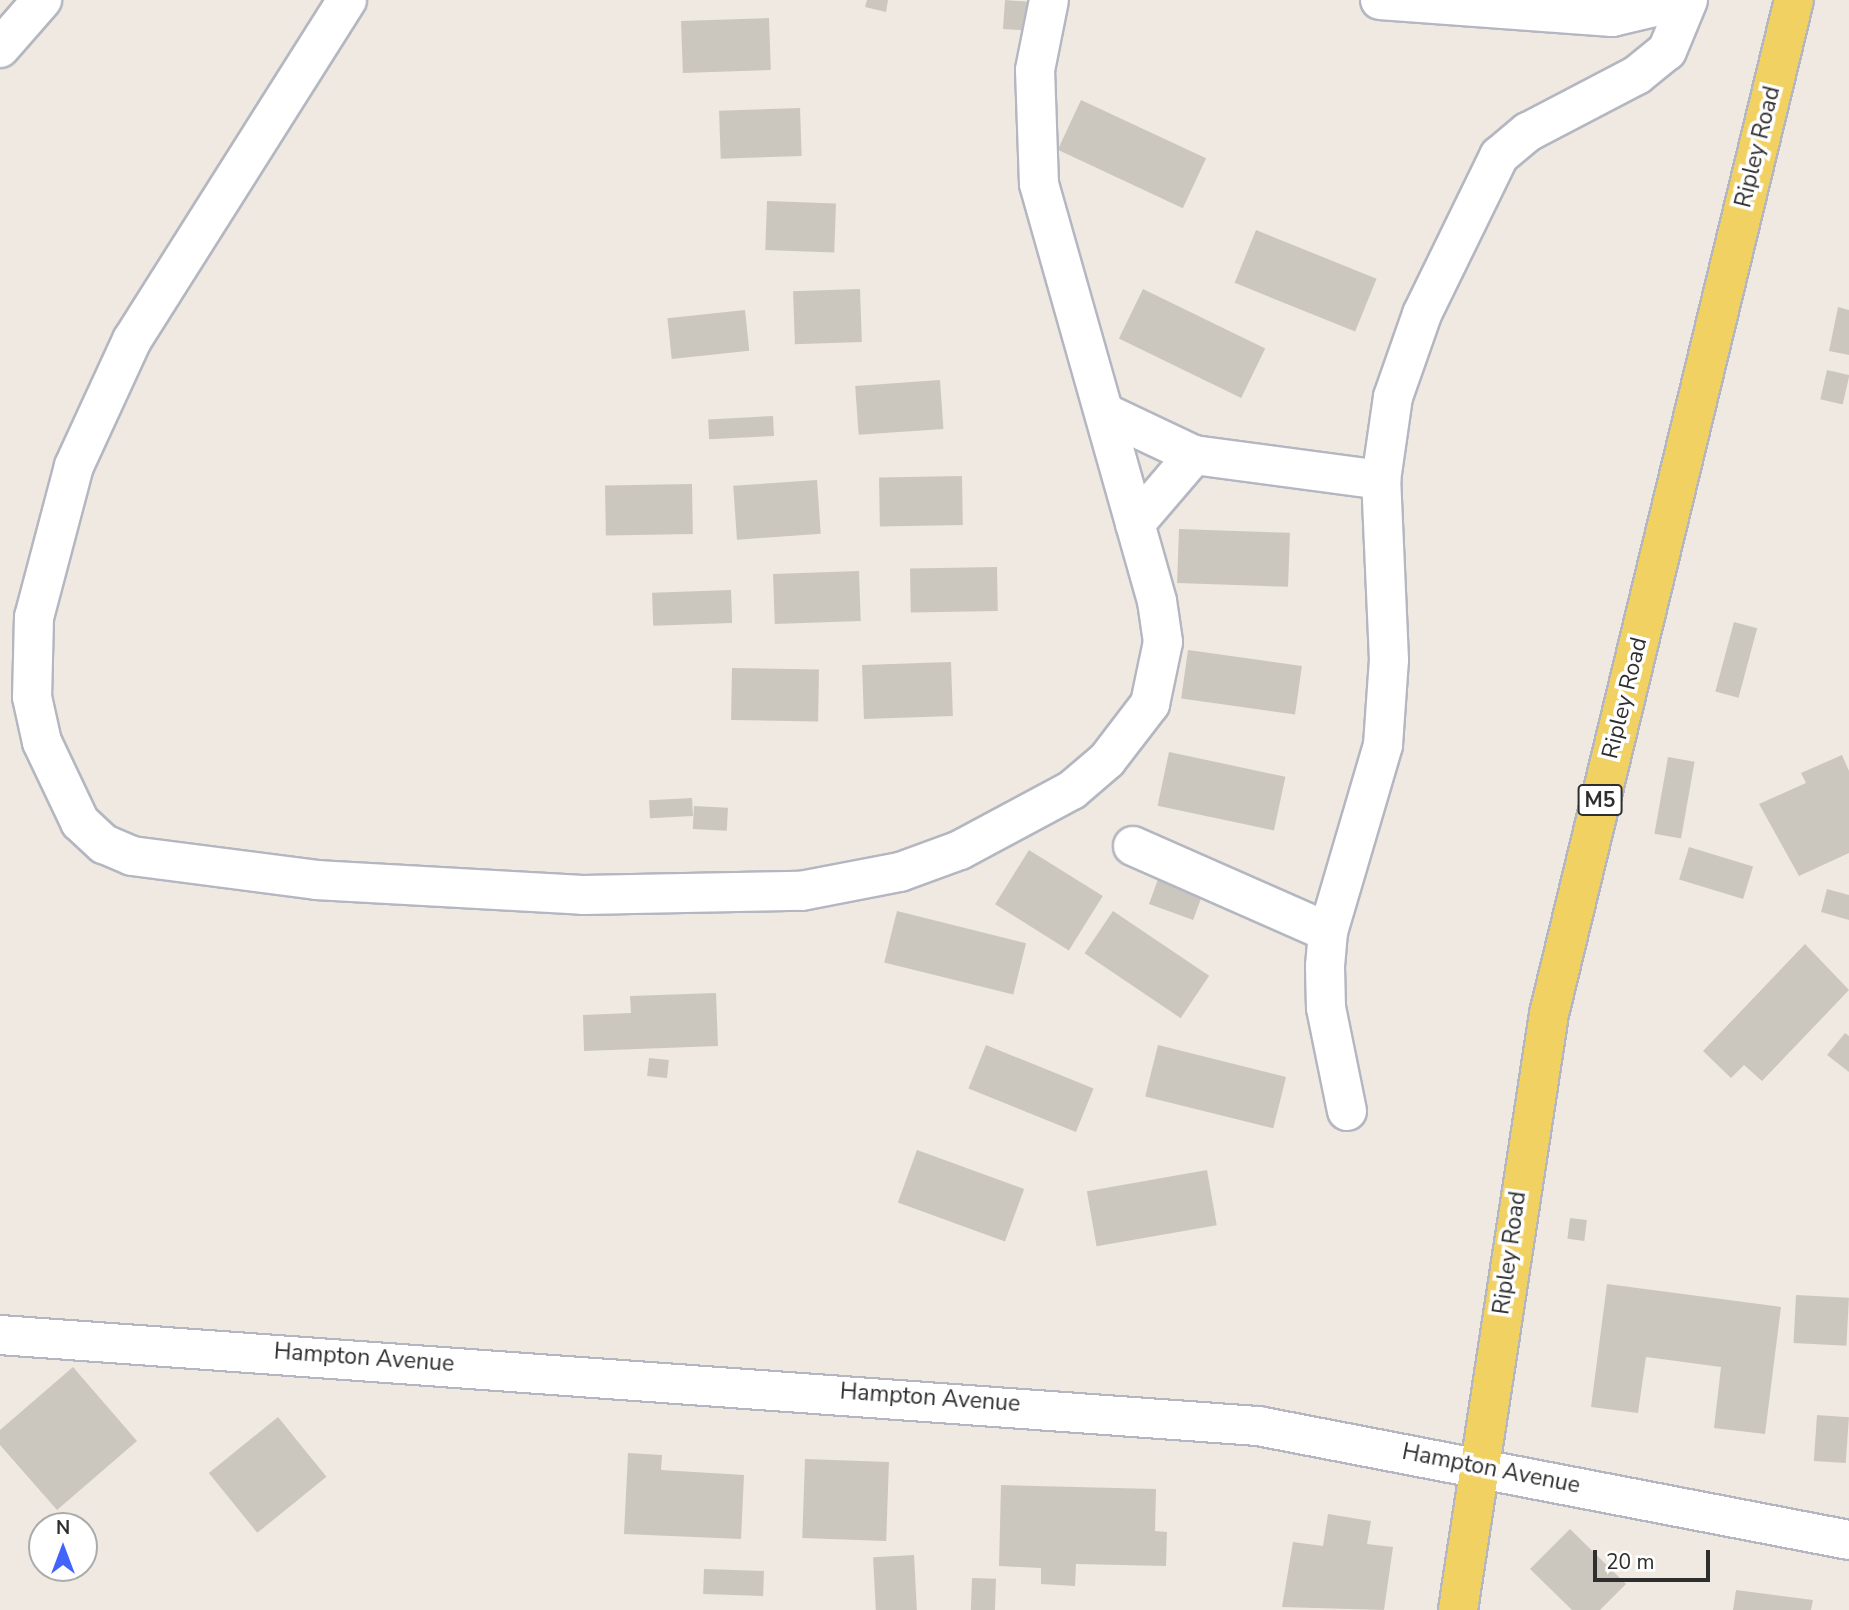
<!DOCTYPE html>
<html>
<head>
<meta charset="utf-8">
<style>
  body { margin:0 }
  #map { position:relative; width:1849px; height:1610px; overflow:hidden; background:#efe9e1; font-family:"Nunito Sans",sans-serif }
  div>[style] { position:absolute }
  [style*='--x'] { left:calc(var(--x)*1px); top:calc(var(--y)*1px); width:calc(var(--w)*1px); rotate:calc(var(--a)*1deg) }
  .building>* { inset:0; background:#cbc7bf; transform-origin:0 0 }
  .roads { filter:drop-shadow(2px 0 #b4b7c1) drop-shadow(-2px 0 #b4b7c1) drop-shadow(0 2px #b4b7c1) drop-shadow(0 -2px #b4b7c1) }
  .minor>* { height:38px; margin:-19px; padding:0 19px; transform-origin:19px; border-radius:19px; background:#fff }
  .major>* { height:38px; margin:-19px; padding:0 19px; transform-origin:19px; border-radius:19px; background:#f2d163 }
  span { translate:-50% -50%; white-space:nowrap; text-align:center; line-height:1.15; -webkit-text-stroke:7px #fff; paint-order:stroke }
  .shield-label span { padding:2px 5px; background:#fff; border:2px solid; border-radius:5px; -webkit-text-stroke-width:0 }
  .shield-label { font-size:21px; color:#2e2e2e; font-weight:700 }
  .street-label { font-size:23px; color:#2e2e2e }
  .north { position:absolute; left:28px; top:1512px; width:70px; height:70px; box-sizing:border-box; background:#fff; border:2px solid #ababab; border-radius:50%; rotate:0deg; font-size:19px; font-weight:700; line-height:28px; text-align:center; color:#2e2e2e }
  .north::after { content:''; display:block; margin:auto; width:24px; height:32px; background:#4264fb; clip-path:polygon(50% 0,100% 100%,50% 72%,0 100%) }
  .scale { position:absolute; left:1593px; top:1550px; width:117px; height:32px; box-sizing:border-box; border:4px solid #2e2e2e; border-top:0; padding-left:9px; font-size:21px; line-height:24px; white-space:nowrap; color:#2e2e2e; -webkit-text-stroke:5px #fff; paint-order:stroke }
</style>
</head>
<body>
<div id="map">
  <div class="building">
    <div style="clip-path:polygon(867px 0,888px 0,886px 12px,865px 7px)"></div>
    <div style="left:1005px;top:0;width:27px;height:29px;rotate:4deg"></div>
    <div style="left:769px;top:18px;width:52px;height:88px;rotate:88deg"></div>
    <div style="left:1081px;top:100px;width:138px;height:55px;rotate:25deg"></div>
    <div style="left:800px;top:108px;width:48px;height:81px;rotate:88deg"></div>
    <div style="left:767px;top:201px;width:69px;height:49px;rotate:2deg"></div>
    <div style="left:1256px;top:230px;width:130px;height:57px;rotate:22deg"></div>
    <div style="left:860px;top:289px;width:53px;height:67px;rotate:88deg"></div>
    <div style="left:1143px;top:289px;width:136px;height:55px;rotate:26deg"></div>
    <div style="clip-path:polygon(1838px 307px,1849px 310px,1849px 355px,1829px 351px)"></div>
    <div style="left:745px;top:310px;width:41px;height:78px;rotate:84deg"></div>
    <div style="left:1827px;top:370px;width:23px;height:30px;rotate:13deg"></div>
    <div style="left:940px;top:380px;width:49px;height:85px;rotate:86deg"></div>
    <div style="left:773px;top:416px;width:20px;height:65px;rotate:87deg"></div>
    <div style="left:962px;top:476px;width:49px;height:83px;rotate:89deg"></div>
    <div style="left:817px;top:480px;width:54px;height:84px;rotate:86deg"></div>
    <div style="left:692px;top:484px;width:50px;height:87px;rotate:89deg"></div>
    <div style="left:1179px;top:529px;width:111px;height:54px;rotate:2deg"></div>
    <div style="left:997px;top:567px;width:44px;height:87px;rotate:89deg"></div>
    <div style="left:859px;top:571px;width:50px;height:86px;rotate:88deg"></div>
    <div style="left:731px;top:590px;width:33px;height:79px;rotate:88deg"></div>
    <div style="left:1734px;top:622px;width:24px;height:72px;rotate:15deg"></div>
    <div style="left:1188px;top:650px;width:115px;height:49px;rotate:8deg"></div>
    <div style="left:951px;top:662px;width:54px;height:89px;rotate:88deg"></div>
    <div style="left:732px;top:668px;width:87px;height:52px;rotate:1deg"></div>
    <div style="left:1169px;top:752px;width:119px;height:55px;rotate:12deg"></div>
    <div style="clip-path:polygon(1842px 755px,1849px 771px,1849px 853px,1799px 876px,1759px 804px,1806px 783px,1801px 773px)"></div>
    <div style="left:1668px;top:757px;width:27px;height:78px;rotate:10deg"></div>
    <div style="left:692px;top:798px;width:18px;height:43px;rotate:87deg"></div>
    <div style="left:694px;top:806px;width:34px;height:23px;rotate:3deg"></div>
    <div style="left:1689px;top:847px;width:67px;height:34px;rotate:17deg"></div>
    <div style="left:1029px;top:850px;width:87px;height:64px;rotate:32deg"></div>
    <div style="left:1161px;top:871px;width:47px;height:35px;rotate:20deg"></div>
    <div style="clip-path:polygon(1827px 889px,1849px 895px,1849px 920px,1821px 912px)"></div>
    <div style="left:897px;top:911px;width:133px;height:53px;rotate:14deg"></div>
    <div style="left:1113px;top:911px;width:116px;height:51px;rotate:34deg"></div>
    <div style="clip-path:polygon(1805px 944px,1849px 990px,1762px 1081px,1744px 1065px,1731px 1078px,1703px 1051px)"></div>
    <div style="clip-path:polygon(716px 993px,718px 1046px,584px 1051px,583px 1015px,631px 1013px,630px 996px)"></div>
    <div style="clip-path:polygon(1845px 1033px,1849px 1036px,1849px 1072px,1827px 1055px)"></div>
    <div style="left:986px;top:1045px;width:116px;height:47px;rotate:22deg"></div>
    <div style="left:1158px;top:1045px;width:132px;height:53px;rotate:14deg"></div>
    <div style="left:649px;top:1058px;width:20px;height:18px;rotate:6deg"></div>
    <div style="left:917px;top:1150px;width:114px;height:56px;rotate:20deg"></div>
    <div style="left:1207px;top:1170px;width:56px;height:122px;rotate:80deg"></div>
    <div style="left:1570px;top:1218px;width:17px;height:21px;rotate:7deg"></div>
    <div style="clip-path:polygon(1607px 1284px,1781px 1307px,1765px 1434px,1714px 1428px,1721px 1367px,1646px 1357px,1638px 1413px,1591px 1407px)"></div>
    <div style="left:1796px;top:1295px;width:53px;height:48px;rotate:3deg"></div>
    <div style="clip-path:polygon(73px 1367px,137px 1441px,57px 1510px,0 1445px,0 1430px)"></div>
    <div style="left:1817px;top:1415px;width:32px;height:46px;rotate:4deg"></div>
    <div style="left:278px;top:1417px;width:77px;height:89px;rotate:51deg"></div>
    <div style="clip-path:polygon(628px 1453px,662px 1455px,661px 1470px,744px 1475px,741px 1539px,624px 1534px)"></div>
    <div style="left:805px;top:1459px;width:84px;height:79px;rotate:2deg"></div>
    <div style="clip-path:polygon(1001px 1485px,1156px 1489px,1155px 1531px,1167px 1532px,1166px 1566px,1076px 1564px,1075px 1586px,1041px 1584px,1041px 1568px,999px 1566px)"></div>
    <div style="clip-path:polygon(1328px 1514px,1371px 1521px,1367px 1544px,1393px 1547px,1384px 1610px,1282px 1607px,1293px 1542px,1323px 1546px)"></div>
    <div style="clip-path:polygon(1570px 1529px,1626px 1584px,1600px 1610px,1572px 1610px,1530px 1569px)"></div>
    <div style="left:914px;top:1555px;width:55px;height:41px;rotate:87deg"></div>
    <div style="left:704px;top:1569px;width:60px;height:25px;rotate:2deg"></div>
    <div style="left:972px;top:1578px;width:24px;height:32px;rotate:2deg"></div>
    <div style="clip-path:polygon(1736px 1590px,1813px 1600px,1811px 1610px,1733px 1610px)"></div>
  </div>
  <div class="roads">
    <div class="minor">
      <div style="--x:347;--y:0;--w:402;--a:122.3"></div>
      <div style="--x:132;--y:340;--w:139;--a:114.7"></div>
      <div style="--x:74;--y:466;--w:156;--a:104.8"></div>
      <div style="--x:34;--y:617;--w:80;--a:91.4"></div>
      <div style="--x:32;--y:697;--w:46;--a:77.5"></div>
      <div style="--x:42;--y:742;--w:89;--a:64.6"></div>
      <div style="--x:80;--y:822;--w:33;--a:43"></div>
      <div style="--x:104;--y:844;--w:30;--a:23"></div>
      <div style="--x:132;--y:856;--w:186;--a:7.4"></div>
      <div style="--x:316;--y:880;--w:267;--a:3.2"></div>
      <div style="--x:583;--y:895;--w:218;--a:-1.1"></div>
      <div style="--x:801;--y:891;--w:101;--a:-10.9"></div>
      <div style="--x:900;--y:872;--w:64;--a:-20.1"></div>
      <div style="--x:960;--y:850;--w:127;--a:-28.2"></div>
      <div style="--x:1072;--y:790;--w:46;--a:-40.6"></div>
      <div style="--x:1107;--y:760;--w:71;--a:-52.5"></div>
      <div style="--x:1150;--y:704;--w:63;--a:-78.2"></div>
      <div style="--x:1163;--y:642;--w:41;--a:-98.3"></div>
      <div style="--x:1157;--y:601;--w:433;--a:-105.8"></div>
      <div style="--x:1039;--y:184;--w:114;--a:-92"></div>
      <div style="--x:1035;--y:70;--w:71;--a:-78.7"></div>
      <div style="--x:1380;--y:0;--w:233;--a:4.2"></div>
      <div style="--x:1612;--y:17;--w:74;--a:-13.3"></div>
      <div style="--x:0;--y:48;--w:64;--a:-48.8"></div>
      <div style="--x:1105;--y:413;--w:98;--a:25.3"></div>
      <div style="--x:1135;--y:524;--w:91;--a:-49.5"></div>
      <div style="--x:1194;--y:455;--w:189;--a:7.6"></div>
      <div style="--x:1133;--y:846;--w:213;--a:23.8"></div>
      <div style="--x:1347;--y:1111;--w:105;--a:-101.5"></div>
      <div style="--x:1326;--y:1008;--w:42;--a:-91.4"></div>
      <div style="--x:1325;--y:966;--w:34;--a:-85"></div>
      <div style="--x:1328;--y:932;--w:195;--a:-73.6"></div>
      <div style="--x:1383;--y:745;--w:85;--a:-86"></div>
      <div style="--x:1389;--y:660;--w:180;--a:-92.5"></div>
      <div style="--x:1381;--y:480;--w:84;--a:-81.8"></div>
      <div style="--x:1393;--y:397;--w:88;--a:-70.7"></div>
      <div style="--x:1422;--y:314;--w:176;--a:-64"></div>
      <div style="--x:1499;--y:156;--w:38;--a:-40"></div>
      <div style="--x:1528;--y:132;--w:123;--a:-27.6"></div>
      <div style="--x:1637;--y:75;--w:38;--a:-39"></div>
      <div style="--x:1667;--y:51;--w:55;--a:-67.6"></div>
      <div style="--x:0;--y:1335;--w:1261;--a:4.14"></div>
      <div style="--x:1258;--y:1426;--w:602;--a:10.92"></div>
    </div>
    <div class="major">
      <div style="--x:1458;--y:1610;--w:603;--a:-81.32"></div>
      <div style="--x:1549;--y:1014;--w:1043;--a:-76.42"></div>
    </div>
  </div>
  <div class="shield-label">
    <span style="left:1600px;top:800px">M5</span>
  </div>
  <div class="street-label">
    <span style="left:1758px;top:147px;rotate:-76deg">Ripley Road</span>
    <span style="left:1625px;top:698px;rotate:-76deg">Ripley Road</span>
    <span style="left:1510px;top:1253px;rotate:-82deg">Ripley Road</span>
    <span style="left:364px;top:1358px;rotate:4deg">Hampton Avenue</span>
    <span style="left:930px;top:1398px;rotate:4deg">Hampton Avenue</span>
    <span style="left:1491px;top:1469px;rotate:11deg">Hampton Avenue</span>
  </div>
  <div class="north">N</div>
  <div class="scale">20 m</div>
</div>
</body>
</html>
